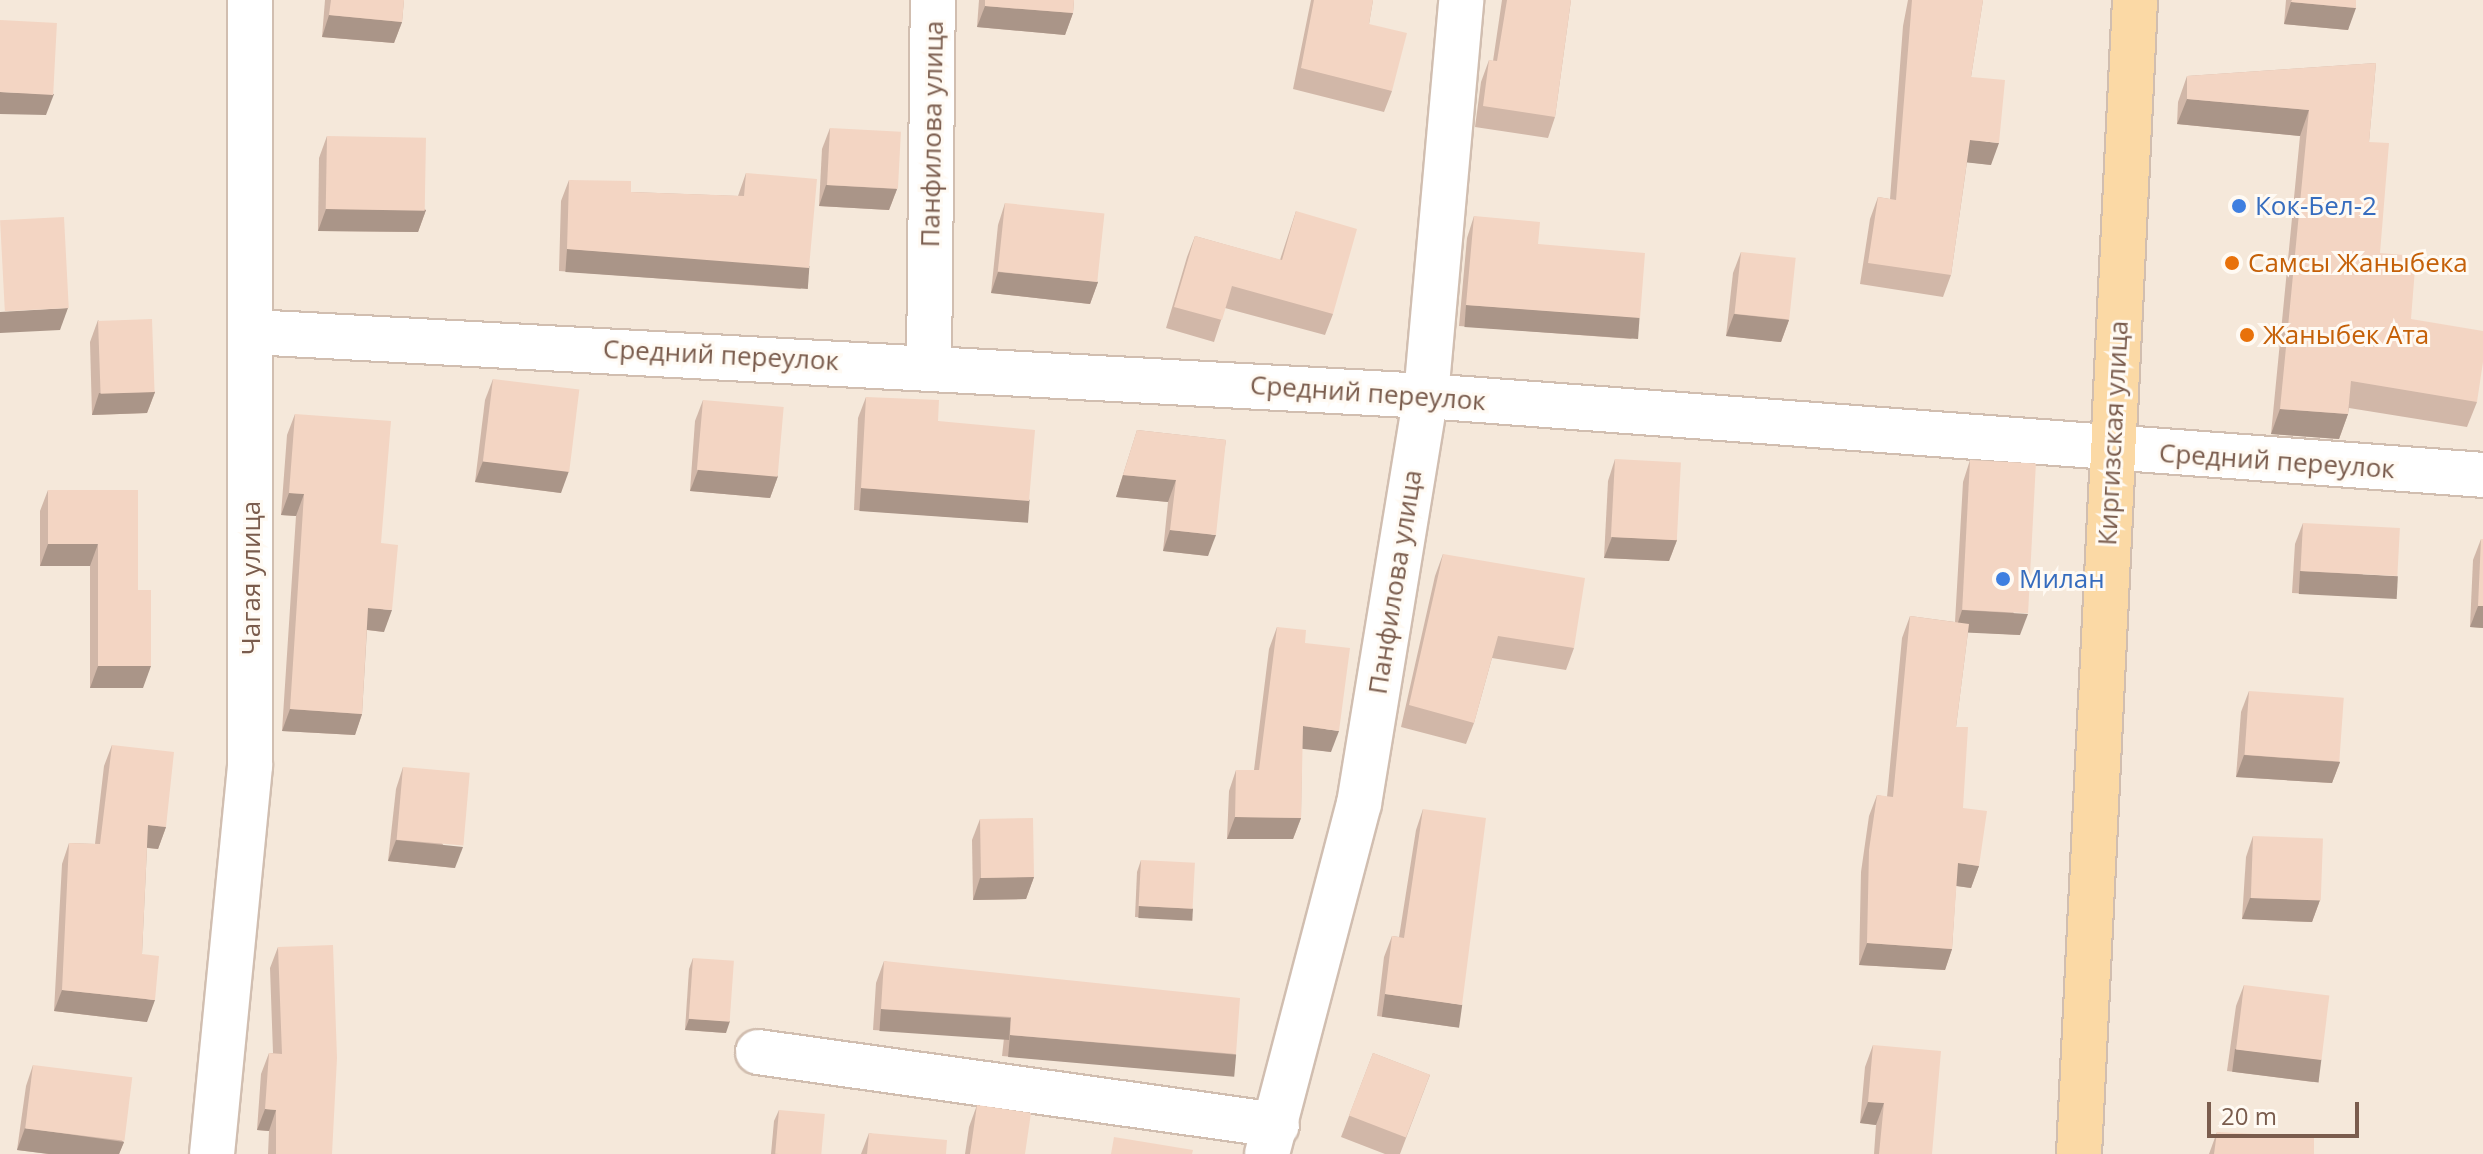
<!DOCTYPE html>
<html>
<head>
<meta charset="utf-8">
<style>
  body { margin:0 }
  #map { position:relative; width:2483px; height:1154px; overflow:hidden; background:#fdf6ec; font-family:"Open Sans",sans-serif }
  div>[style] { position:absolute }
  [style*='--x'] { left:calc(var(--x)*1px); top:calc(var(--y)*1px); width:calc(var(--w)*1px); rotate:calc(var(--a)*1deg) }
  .residential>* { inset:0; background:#f5e8da; transform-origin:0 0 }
  .roads { filter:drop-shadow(2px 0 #d1beb0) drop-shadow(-2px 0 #d1beb0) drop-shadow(0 2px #d1beb0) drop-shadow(0 -2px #d1beb0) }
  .minor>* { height:44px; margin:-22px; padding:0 22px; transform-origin:22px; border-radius:22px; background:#fff }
  .major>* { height:44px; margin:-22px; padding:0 22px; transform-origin:22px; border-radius:22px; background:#fbd9a5 }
  .wall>* { inset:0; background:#d1b7a8 }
  .shaded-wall>* { inset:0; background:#aa9588; transform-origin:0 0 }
  .building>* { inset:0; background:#f3d5c3; transform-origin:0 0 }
  .dots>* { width:22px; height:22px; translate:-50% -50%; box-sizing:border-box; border:4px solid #fffaf3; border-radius:50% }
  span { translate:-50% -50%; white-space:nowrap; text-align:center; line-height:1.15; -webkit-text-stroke:6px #fffaf3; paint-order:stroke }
  .street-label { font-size:26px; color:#7a5c4d }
  .shop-label { font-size:26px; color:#366cbe }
  .left { translate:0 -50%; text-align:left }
  .food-label { font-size:26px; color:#c56008 }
  .scale { position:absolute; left:2207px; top:1102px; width:152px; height:36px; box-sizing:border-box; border:4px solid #7a5c4d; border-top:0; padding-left:10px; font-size:24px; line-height:28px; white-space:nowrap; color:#7a5c4d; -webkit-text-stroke:6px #fffaf3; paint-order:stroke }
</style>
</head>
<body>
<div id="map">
  <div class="residential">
    <div style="left:0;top:0;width:2483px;height:1154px"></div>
  </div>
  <div class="roads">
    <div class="minor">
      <div style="--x:252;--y:332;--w:1176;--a:3.12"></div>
      <div style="--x:1426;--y:396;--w:1060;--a:4.27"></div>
      <div style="--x:929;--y:365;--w:365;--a:-89.4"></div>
      <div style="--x:758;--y:1052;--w:524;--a:8.01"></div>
      <div style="--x:212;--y:1154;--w:390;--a:-84.4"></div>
      <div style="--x:250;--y:766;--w:766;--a:-90"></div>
      <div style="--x:1267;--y:1154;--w:362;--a:-75.3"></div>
      <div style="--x:1359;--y:804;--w:413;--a:-80.7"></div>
      <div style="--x:1426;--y:396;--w:398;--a:-84.9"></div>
    </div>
    <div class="major">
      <div style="--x:2079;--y:1154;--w:1155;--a:-87.22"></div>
    </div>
  </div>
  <div class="wall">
    <div style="clip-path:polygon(325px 0,404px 0,402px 22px,394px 43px,322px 37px)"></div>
    <div style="clip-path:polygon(979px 0,1074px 0,1073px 13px,1065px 35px,977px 27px)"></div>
    <div style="clip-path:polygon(1311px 0,1373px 0,1369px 24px,1392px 91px,1384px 112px,1293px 89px)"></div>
    <div style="clip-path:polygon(1502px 0,1571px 0,1555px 117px,1548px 138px,1475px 127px,1481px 82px,1489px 60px,1493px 61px)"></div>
    <div style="clip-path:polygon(1908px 0,1983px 0,1971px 77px,1991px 165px,1967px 162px,1951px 275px,1943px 297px,1860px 284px,1870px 219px,1878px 197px,1890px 199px,1903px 26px)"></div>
    <div style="clip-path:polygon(2286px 0,2356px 0,2348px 30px,2284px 24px)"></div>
    <div style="clip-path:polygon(2376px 63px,2369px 142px,2380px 253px,2411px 319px,2477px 402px,2467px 427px,2349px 408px,2348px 414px,2339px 439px,2271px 434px,2300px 136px,2177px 124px,2178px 102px,2187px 76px)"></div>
    <div style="clip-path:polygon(830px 128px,897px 189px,889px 210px,819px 206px,822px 149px)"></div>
    <div style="clip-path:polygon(327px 136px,426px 210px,418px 232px,318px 231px,319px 158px)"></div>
    <div style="clip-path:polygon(746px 173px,801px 289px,559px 271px,561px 201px,569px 180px,631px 192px,738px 196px)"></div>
    <div style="clip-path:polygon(1005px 203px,1098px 282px,1090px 304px,991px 293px,998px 225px)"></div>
    <div style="clip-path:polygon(1296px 211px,1333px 314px,1325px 335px,1225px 308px,1214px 342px,1166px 328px,1187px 257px,1195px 236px,1280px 260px)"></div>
    <div style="clip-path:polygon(1474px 216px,1538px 244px,1632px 339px,1459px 326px,1467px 238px)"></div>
    <div style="clip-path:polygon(1741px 252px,1789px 320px,1781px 342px,1726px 336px,1733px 273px)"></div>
    <div style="clip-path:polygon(98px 320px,155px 392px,147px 413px,92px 415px,90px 342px)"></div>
    <div style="clip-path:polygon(493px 379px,561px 493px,475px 482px,485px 400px)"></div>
    <div style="clip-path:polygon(866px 397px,938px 421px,1029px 501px,1021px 522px,854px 510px,858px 418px)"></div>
    <div style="clip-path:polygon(703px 400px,778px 476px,770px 498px,690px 491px,695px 421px)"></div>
    <div style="clip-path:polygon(295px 414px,381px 543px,384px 632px,367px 630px,362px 714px,355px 735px,282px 731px,296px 516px,281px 515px,287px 435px)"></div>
    <div style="clip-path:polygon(1137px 430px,1226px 440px,1208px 556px,1163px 551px,1168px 502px,1116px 497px)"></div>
    <div style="clip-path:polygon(1615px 459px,1677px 540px,1669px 561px,1604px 558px,1608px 481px)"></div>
    <div style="clip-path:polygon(1970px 460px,2020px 635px,1968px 632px,1956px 727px,1963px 808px,1979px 866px,1971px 888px,1956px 886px,1952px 949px,1945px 970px,1859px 965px,1861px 872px,1869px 816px,1877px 795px,1887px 797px,1902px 638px,1910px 616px,1955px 622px,1963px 482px)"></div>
    <div style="clip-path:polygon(48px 490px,138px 590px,143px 688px,90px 688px,90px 566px,40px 566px,40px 511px)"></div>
    <div style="clip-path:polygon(2303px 523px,2390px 598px,2292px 593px,2295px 544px)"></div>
    <div style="clip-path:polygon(2481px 539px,2483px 628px,2470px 627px,2473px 560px)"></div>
    <div style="clip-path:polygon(1443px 554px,1574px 648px,1566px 670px,1492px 658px,1474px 723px,1466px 744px,1401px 727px,1435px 576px)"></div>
    <div style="clip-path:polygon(1277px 627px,1305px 643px,1331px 752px,1302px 748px,1301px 818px,1293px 839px,1227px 839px,1229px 791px,1236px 770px,1254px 770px,1269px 649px)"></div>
    <div style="clip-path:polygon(2249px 691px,2340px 762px,2332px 783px,2236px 777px,2241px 712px)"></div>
    <div style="clip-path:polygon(112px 745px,166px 827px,158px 849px,147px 848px,142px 954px,147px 1022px,54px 1011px,62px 864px,69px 843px,95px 844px,104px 766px)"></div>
    <div style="clip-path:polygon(403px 767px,455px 868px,388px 861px,396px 789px)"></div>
    <div style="clip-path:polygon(1423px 809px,1454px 1027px,1377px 1016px,1384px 957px,1392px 936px,1399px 937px,1416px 830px)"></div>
    <div style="clip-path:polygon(980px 819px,1034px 877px,1026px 899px,973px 900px,972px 840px)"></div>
    <div style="clip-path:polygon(2253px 836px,2320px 900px,2312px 922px,2242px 919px,2246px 857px)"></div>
    <div style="clip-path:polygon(1141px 860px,1193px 909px,1189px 920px,1135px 917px,1137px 872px)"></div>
    <div style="clip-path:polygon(278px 947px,332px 1154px,268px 1154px,269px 1131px,257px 1130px,261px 1074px,269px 1053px,273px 1053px,270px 968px)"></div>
    <div style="clip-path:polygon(693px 958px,726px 1033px,685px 1030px,689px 969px)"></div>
    <div style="clip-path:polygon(884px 961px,1236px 1054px,1228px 1075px,1002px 1056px,1004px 1038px,873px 1030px,876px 983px)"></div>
    <div style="clip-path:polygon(2244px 985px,2321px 1060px,2313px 1082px,2227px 1071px,2236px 1006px)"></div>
    <div style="clip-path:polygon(1873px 1045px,1932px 1154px,1874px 1154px,1876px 1125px,1860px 1123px,1865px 1067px)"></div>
    <div style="clip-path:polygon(1373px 1053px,1430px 1075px,1400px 1154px,1385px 1154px,1341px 1137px)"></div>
    <div style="clip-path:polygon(33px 1065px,124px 1142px,119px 1154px,49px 1154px,17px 1150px,26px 1086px)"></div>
    <div style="clip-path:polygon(977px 1105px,1025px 1154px,965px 1154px,969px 1127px)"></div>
    <div style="clip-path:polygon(779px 1110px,821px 1154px,771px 1154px,774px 1121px)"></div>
    <div style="clip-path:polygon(2217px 1132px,2314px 1154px,2209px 1154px)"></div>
    <div style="clip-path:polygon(869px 1133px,946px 1154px,861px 1154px)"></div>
  </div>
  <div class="shaded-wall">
    <div style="clip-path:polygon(2291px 2px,2356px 8px,2348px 30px,2284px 24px)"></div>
    <div style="clip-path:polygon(985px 6px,1073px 13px,1065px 35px,977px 27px)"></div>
    <div style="clip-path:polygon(329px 15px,402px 22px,394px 43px,322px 37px)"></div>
    <div style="clip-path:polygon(0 92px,54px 94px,46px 115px,0 114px)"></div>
    <div style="clip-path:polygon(2187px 99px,2309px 110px,2300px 136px,2177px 124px)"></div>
    <div style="clip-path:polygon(1970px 140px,1999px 143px,1991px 165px,1963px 162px)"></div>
    <div style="clip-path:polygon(826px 185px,897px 189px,889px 210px,819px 206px)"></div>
    <div style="clip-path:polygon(326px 209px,426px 210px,418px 232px,318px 231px)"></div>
    <div style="left:567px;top:249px;width:243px;height:23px;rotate:4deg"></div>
    <div style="clip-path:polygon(998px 272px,1098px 282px,1090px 304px,991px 293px)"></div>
    <div style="left:1466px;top:305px;width:174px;height:22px;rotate:4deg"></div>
    <div style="clip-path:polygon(68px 308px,60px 330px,0 333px,0 312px)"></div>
    <div style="clip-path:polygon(1734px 314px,1789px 320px,1781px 342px,1726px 336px)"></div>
    <div style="clip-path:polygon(155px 392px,147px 413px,92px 415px,99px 393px)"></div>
    <div style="clip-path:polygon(2280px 409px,2348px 414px,2339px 439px,2271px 434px)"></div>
    <div style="clip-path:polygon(483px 461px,569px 471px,561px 493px,475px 482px)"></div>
    <div style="clip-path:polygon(698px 470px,778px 476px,770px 498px,690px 491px)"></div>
    <div style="clip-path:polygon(1123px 475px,1176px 480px,1168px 502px,1116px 497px)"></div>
    <div style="left:861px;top:488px;width:169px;height:23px;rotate:4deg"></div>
    <div style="clip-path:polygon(289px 493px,304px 494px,296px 516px,281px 515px)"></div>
    <div style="clip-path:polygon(1170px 530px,1216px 535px,1208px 556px,1163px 551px)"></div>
    <div style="clip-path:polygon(1612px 537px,1677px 540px,1669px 561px,1604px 558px)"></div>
    <div style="clip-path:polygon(48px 544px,98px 544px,90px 566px,40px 566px)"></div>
    <div style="left:2300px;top:571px;width:98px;height:23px;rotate:3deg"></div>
    <div style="clip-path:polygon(2478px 606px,2483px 606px,2483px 628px,2470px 627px)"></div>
    <div style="clip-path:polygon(368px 608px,392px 610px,384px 632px,360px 629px)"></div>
    <div style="clip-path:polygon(1962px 610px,2028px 614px,2020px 635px,1955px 632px)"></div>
    <div style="clip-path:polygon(98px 666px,151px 666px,143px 688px,90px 688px)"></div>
    <div style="clip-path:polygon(290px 709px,362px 714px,355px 735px,282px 731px)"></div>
    <div style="clip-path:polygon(1303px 726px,1339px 731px,1331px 752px,1295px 748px)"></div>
    <div style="clip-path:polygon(2244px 755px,2340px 762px,2332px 783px,2236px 777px)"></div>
    <div style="clip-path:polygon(1235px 817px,1301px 818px,1293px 839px,1227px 839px)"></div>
    <div style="clip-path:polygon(148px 825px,166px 827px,158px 849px,141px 847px)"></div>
    <div style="clip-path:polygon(396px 840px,463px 847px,455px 868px,388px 861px)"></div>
    <div style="clip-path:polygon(1958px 863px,1979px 866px,1971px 888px,1950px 885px)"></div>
    <div style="clip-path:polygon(1034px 877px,1026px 899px,973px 900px,980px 878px)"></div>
    <div style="clip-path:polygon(2250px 898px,2320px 900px,2312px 922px,2242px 919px)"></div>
    <div style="left:1139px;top:906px;width:54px;height:12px;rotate:3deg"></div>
    <div style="clip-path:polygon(1867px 943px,1952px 949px,1945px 970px,1859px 965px)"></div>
    <div style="clip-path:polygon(62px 990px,155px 1000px,147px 1022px,54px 1011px)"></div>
    <div style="left:1385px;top:994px;width:78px;height:23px;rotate:8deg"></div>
    <div style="left:881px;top:1009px;width:130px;height:22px;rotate:4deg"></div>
    <div style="clip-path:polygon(689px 1019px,730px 1021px,726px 1033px,685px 1030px)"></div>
    <div style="left:1010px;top:1035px;width:227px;height:22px;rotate:5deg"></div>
    <div style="left:2235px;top:1049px;width:87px;height:23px;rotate:7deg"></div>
    <div style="clip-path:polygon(1868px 1102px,1884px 1103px,1876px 1125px,1860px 1123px)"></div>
    <div style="clip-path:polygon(265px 1109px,276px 1110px,269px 1131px,257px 1130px)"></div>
    <div style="clip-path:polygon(25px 1128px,124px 1142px,119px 1154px,49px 1154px,17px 1150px)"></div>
  </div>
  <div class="building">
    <div style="clip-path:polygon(331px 0,404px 0,402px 22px,329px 15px)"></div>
    <div style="clip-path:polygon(985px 0,1074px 0,1073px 13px,985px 6px)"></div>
    <div style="clip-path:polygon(1314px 0,1373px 0,1369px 24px,1407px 33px,1392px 91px,1301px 68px)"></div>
    <div style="clip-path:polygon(1507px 0,1571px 0,1555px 117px,1483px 106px,1489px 60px,1497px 61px)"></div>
    <div style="clip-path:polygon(1912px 0,1983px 0,1971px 77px,2005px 80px,1999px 143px,1970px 140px,1951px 275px,1868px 263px,1878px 197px,1896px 200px)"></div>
    <div style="clip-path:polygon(2292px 0,2356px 0,2356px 8px,2291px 2px)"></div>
    <div style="left:0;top:20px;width:57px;height:72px;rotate:3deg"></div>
    <div style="clip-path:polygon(2376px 63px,2369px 142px,2389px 143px,2380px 253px,2416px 256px,2411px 319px,2483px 331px,2483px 362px,2477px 402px,2351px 381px,2348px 414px,2280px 409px,2309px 110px,2187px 99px,2187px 76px)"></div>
    <div style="left:830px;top:128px;width:71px;height:57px;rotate:3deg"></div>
    <div style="left:327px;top:136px;width:99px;height:73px;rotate:1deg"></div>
    <div style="clip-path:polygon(746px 173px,817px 179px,809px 268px,567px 249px,569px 180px,631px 181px,631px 192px,744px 196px)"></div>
    <div style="left:1005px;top:203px;width:100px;height:69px;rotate:6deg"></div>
    <div style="clip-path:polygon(1296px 211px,1357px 229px,1333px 314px,1232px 286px,1222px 320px,1174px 307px,1195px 236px,1282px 260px)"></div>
    <div style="clip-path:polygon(1474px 216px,1540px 222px,1538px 244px,1645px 253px,1640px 318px,1466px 305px)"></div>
    <div style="left:64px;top:217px;width:91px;height:64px;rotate:87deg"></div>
    <div style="left:1741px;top:252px;width:55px;height:62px;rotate:6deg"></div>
    <div style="left:152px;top:319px;width:73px;height:54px;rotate:88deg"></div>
    <div style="left:493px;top:379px;width:87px;height:83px;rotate:7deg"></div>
    <div style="clip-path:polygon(866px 397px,939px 400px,938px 421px,1035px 430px,1029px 501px,861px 488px)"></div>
    <div style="left:703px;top:400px;width:81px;height:70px;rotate:5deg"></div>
    <div style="clip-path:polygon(295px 414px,391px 421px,381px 543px,398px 545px,392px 610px,368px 608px,362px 714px,290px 709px,304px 494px,289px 493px)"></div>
    <div style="clip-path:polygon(1137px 430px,1226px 440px,1216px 535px,1170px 530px,1176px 480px,1123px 475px)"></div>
    <div style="left:1615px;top:459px;width:66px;height:78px;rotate:3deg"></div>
    <div style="left:1970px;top:460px;width:66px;height:150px;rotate:3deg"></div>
    <div style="clip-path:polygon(48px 490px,138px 490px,138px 590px,151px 590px,151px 666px,98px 666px,98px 544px,48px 544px)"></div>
    <div style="left:2303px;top:523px;width:97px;height:48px;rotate:3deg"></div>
    <div style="clip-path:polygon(2481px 539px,2483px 539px,2483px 606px,2478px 606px)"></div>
    <div style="clip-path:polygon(1443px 554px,1585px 578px,1574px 648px,1498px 636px,1474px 723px,1409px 705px)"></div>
    <div style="clip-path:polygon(1910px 616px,1969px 624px,1956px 727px,1968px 727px,1963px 808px,1987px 811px,1979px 866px,1958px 863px,1952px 949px,1867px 943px,1869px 850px,1877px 795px,1893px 797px)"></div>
    <div style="clip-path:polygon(1277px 627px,1306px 630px,1305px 643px,1350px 648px,1339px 731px,1303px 726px,1301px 818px,1235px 817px,1236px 770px,1259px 770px)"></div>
    <div style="left:2249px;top:691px;width:95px;height:64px;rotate:4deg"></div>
    <div style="clip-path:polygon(112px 745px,174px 752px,166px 827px,148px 825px,142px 954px,159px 956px,155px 1000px,62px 990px,69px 843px,100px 844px)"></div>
    <div style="left:403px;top:767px;width:67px;height:73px;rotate:5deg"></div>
    <div style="clip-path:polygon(1423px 809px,1486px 818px,1462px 1005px,1385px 994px,1392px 936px,1404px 938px)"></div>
    <div style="left:1033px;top:818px;width:59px;height:53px;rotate:89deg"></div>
    <div style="left:2253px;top:836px;width:70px;height:62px;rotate:2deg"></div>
    <div style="left:1141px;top:860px;width:54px;height:46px;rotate:3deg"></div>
    <div style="clip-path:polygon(333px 945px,337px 1058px,332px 1154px,276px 1154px,276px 1110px,265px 1109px,269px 1053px,282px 1054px,278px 947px)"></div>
    <div style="left:693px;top:958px;width:41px;height:61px;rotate:4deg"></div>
    <div style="clip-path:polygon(884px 961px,1240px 998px,1236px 1054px,1010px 1035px,1011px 1017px,881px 1009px)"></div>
    <div style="left:2244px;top:985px;width:86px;height:65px;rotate:7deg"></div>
    <div style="clip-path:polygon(1873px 1045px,1941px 1051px,1932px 1154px,1879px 1154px,1884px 1103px,1868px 1102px)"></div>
    <div style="left:1373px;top:1053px;width:61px;height:67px;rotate:21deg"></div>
    <div style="left:33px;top:1065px;width:100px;height:64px;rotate:7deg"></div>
    <div style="clip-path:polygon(977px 1105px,1031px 1113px,1025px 1154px,970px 1154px)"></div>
    <div style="left:779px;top:1110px;width:46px;height:44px;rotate:5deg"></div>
    <div style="clip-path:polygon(2217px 1132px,2314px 1137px,2314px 1154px,2214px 1154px)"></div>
    <div style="clip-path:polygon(869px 1133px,947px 1140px,946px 1154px,867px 1154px)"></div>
    <div style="clip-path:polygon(1114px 1137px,1193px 1150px,1192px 1154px,1111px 1154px)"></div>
  </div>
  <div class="dots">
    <div style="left:2239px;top:206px;background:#3f7fe0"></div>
    <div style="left:2232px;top:263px;background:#e8710a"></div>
    <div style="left:2247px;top:335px;background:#e8710a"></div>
    <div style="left:2003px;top:579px;background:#3f7fe0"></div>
  </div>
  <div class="street-label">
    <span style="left:932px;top:134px;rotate:-89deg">Панфилова улица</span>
    <span style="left:721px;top:355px;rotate:3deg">Средний переулок</span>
    <span style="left:1368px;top:393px;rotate:4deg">Средний переулок</span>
    <span style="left:2113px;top:433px;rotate:-87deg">Киргизская улица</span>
    <span style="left:2277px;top:461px;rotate:4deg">Средний переулок</span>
    <span style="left:251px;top:578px;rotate:-90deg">Чагая улица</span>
    <span style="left:1395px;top:582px;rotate:-81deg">Панфилова улица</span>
  </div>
  <div class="shop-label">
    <span class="left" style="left:2255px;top:206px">Кок-Бел-2</span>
    <span class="left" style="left:2019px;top:579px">Милан</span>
  </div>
  <div class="food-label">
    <span class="left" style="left:2248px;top:263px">Самсы Жаныбека</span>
    <span class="left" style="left:2263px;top:335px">Жаныбек Ата</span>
  </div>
  <div class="scale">20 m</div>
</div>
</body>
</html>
